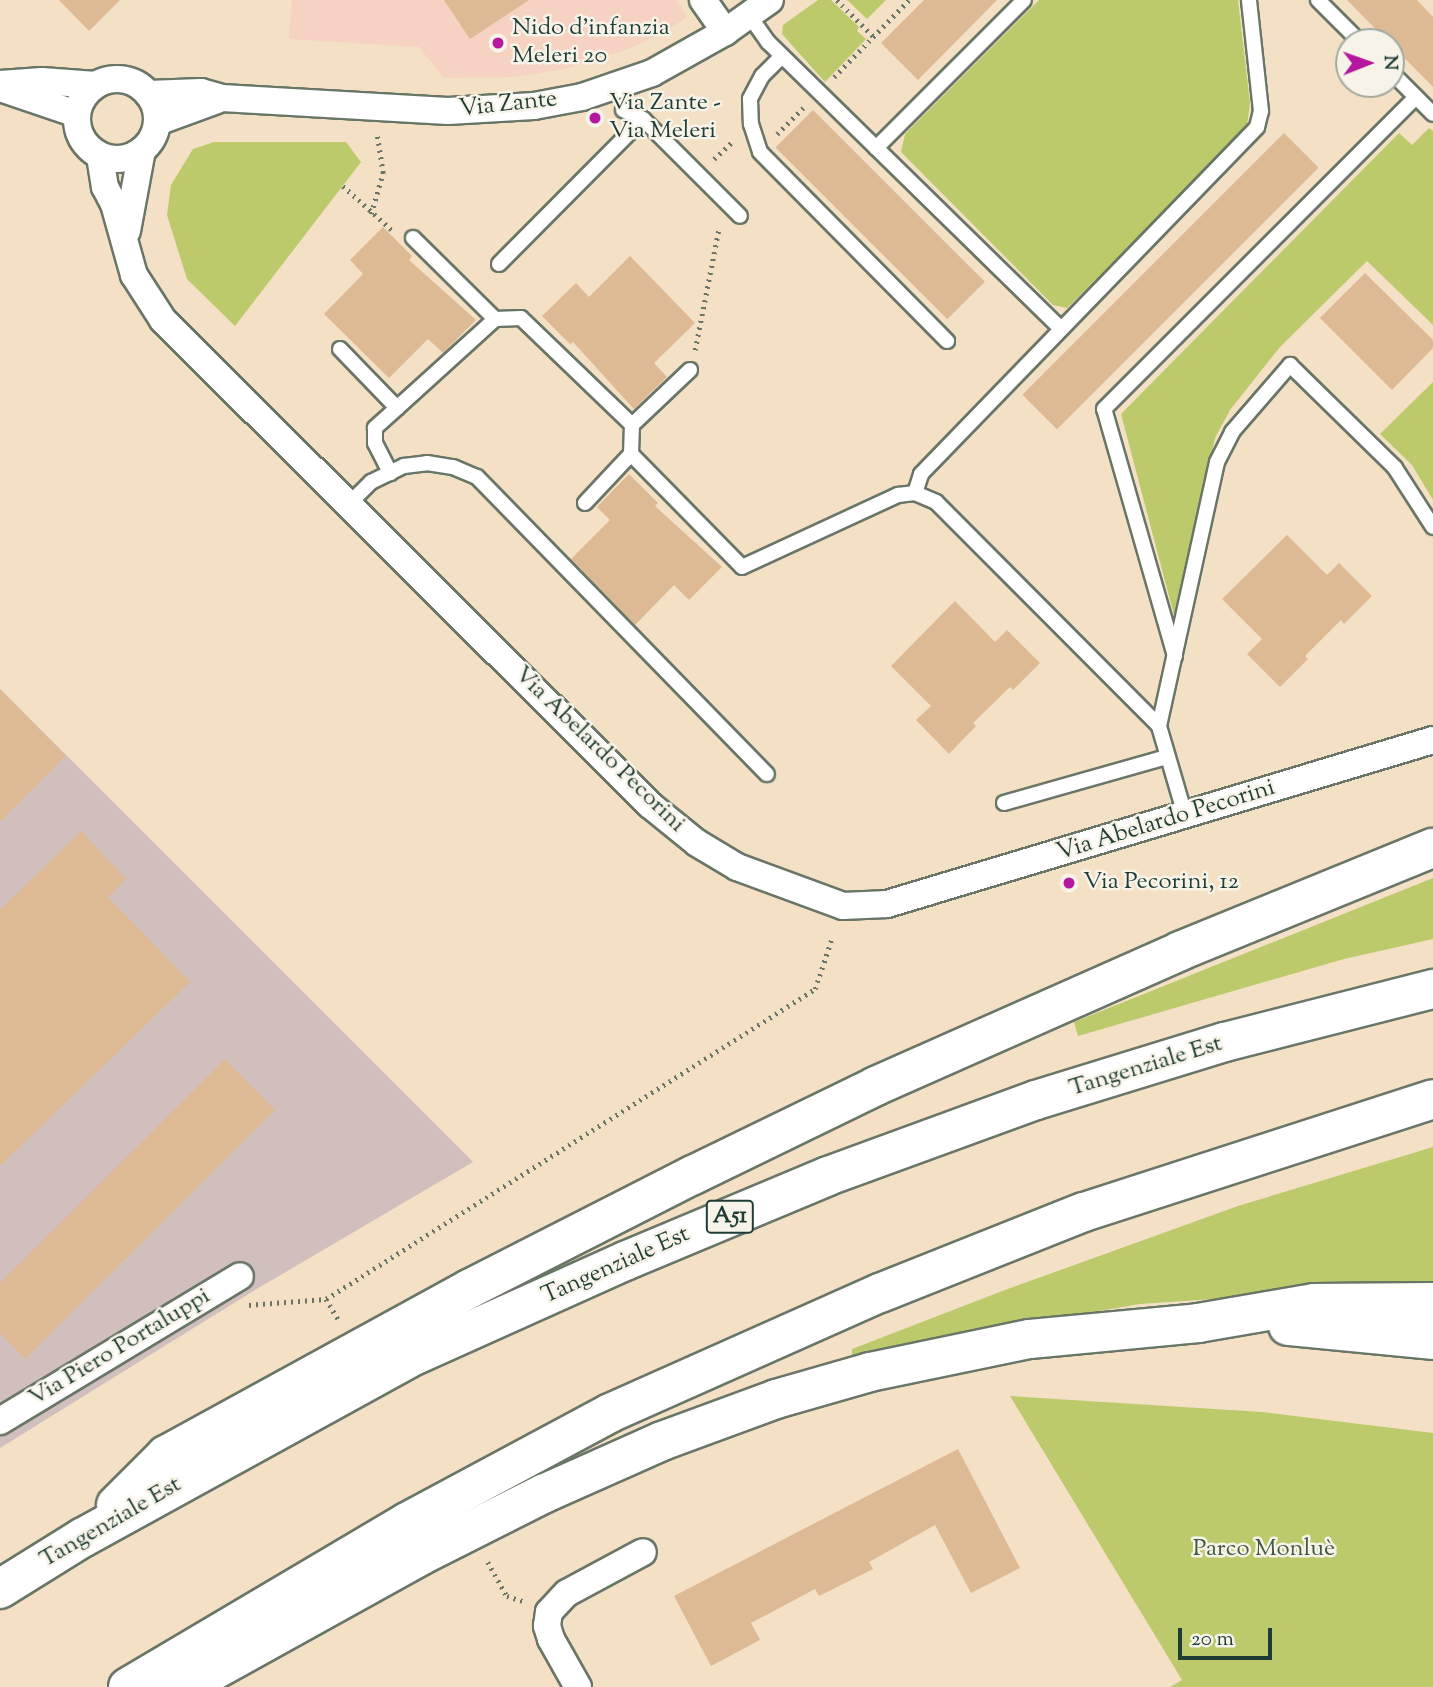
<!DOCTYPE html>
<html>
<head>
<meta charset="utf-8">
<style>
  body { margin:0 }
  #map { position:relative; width:1433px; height:1687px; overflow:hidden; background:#f3e0c5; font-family:"Sorts Mill Goudy",serif }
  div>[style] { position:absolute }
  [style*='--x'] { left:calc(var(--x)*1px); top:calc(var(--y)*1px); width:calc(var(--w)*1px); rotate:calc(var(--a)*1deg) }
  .built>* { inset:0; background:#f5d2c2 }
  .industrial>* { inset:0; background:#d1bfbd }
  .green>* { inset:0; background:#bcca6c }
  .building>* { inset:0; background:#ddba94; transform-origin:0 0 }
  .path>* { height:4.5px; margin-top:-2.25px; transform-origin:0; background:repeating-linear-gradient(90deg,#697667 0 2px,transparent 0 7px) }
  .roads { filter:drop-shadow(2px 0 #697667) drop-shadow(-2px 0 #697667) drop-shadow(0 2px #697667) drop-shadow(0 -2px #697667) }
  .service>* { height:14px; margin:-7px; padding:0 7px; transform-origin:7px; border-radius:7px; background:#fff }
  .minor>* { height:26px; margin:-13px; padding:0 13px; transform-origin:13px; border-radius:13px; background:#fff }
  .minor>.ring { margin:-13px; padding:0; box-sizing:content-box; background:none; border:26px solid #fff; border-radius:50% }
  .motorway>* { height:38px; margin:-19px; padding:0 19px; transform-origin:19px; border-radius:19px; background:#fff }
  .dots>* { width:19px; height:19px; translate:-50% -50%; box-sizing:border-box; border:4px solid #f7f3e8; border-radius:50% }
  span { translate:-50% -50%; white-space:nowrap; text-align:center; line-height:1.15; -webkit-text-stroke:5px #f7f3e8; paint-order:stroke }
  .shield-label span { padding:2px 5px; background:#f7f3e8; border:2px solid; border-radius:5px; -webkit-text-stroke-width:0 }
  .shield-label { font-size:23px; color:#1f3d34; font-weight:700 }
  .poi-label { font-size:24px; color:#1f3d34 }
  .left { translate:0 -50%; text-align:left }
  .street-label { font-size:24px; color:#1f3d34 }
  .park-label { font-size:24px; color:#3e593f }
  .north { position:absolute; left:1335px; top:28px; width:70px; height:70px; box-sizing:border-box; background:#f7f3e8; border:2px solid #a1aaa0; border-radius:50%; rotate:89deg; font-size:19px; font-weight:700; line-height:28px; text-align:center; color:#1f3d34 }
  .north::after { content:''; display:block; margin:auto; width:24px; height:32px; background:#b5179e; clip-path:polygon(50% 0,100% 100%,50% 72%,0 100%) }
  .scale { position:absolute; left:1178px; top:1628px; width:94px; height:32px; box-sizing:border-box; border:4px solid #1f3d34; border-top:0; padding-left:9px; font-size:21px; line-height:24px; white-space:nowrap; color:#1f3d34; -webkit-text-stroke:5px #f7f3e8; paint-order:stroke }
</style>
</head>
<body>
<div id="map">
  <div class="built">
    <div style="clip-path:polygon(292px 0,676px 0,687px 17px,666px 31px,631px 48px,569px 68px,514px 77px,444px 78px,419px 47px,289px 39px)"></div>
  </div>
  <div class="industrial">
    <div style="clip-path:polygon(0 689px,473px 1162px,255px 1290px,0 1448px)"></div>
  </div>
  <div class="green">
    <div style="clip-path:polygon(818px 0,831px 0,859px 27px,857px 31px,866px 39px,825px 82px,782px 34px,783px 25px)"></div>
    <div style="clip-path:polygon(847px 0,886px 0,867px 19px)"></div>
    <div style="clip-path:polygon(1039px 0,1238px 0,1250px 103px,1247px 126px,1242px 136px,1067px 308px,1053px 305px,901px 152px,905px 134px)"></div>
    <div style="clip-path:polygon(1429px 128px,1433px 131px,1433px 325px,1367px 261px,1280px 347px,1230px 410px,1215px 438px,1175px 619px,1121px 414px,1399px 133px,1412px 145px)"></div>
    <div style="clip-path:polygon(214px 142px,346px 142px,361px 162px,235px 326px,187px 279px,167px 215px,171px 185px,193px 149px)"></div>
    <div style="clip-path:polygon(1433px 382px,1433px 500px,1412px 465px,1380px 434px)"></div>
    <div style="clip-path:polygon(1433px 878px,1433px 939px,1344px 959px,1078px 1036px,1074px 1022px)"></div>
    <div style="clip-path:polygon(1433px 1147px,1433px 1292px,1316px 1292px,1140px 1304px,969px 1333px,852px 1360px,852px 1349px,1005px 1290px,1238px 1206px)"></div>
    <div style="clip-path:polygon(1010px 1396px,1262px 1412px,1433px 1433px,1433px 1687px,1170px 1687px,1182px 1680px)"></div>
  </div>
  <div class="building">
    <div style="clip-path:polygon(59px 0,120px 0,89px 31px)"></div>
    <div style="clip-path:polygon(444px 0,529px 0,470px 39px)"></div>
    <div style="clip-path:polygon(924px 0,997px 0,918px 80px,881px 43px)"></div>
    <div style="clip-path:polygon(1347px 0,1417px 0,1433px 17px,1433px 87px)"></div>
    <div style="left:813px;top:110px;width:243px;height:53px;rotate:45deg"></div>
    <div style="left:1284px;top:133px;width:49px;height:370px;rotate:45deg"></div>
    <div style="clip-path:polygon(383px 227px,412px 256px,409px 260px,476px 320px,443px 353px,428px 339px,389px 378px,324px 314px,363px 274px,350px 260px)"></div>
    <div style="clip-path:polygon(630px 256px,695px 323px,654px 363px,667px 377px,634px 409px,573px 342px,570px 344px,542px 316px,576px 283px,589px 297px)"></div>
    <div style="clip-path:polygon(1365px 273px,1433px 340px,1433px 348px,1392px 390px,1320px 318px)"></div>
    <div style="clip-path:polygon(629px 474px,658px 503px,655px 506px,722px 567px,689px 600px,674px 585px,635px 625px,571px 559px,610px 520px,597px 507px)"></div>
    <div style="clip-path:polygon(1287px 535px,1327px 575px,1339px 563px,1372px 596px,1344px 624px,1341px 620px,1305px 656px,1308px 659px,1280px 687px,1247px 654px,1262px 639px,1222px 599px)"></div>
    <div style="clip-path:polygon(955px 601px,995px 642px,1007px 630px,1040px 663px,1013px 690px,1010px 687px,973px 723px,976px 726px,949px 754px,916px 720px,931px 706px,891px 666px)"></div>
    <div style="clip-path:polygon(0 689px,66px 756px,0 822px)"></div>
    <div style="clip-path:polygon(81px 831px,126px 879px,108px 897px,190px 982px,0 1166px,0 910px)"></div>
    <div style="clip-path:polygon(225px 1059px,275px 1110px,25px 1359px,0 1333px,0 1283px)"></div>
    <div style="clip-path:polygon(958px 1449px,1020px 1568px,971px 1593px,935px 1525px,869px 1562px,873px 1569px,819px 1596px,815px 1589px,751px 1623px,760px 1640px,711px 1666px,674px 1596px)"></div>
  </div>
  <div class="path">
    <div style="--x:837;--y:0;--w:51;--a:45"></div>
    <div style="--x:834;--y:77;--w:107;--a:-45.8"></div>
    <div style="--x:777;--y:134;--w:37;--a:-45"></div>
    <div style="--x:714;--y:159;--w:26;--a:-43"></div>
    <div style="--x:343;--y:186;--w:66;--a:41.9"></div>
    <div style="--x:371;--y:214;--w:43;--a:-73.7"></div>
    <div style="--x:383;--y:173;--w:37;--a:-99"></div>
    <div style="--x:695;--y:350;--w:124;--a:-78.9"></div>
    <div style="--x:326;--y:1299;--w:27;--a:59"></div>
    <div style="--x:249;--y:1305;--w:77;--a:-4.5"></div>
    <div style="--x:326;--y:1299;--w:579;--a:-32.37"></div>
    <div style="--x:815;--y:989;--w:54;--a:-71.6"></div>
    <div style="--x:488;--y:1562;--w:39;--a:61"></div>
    <div style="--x:507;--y:1596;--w:19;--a:18"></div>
  </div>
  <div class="roads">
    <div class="service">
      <div style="--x:1318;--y:0;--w:59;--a:45"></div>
      <div style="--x:749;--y:15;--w:33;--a:55"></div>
      <div style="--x:768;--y:42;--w:410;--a:44.4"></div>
      <div style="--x:782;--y:56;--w:28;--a:135"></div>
      <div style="--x:762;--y:76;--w:26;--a:118"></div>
      <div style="--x:750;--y:99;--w:25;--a:88"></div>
      <div style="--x:751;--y:124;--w:29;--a:72"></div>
      <div style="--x:760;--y:152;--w:266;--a:45.3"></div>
      <div style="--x:1391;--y:72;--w:59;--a:45"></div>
      <div style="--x:623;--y:110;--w:22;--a:24"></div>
      <div style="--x:876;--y:148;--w:209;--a:-45"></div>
      <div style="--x:413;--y:238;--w:115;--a:44.6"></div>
      <div style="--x:499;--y:264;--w:204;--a:-45.2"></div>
      <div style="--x:643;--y:119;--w:137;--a:45"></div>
      <div style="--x:340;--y:349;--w:82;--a:46"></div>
      <div style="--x:397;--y:408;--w:30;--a:138"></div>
      <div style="--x:375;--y:428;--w:15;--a:90"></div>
      <div style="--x:375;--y:443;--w:34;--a:63"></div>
      <div style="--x:397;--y:408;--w:132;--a:-42.2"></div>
      <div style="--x:495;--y:319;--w:26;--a:-2"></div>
      <div style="--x:521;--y:318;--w:154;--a:43.9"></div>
      <div style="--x:632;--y:425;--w:29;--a:92"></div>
      <div style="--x:632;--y:425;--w:80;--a:-43.5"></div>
      <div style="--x:915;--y:493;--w:20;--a:-72"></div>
      <div style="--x:921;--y:474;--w:483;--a:-45.9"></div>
      <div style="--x:1257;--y:127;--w:16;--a:-76"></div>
      <div style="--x:1261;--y:111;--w:112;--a:-96.2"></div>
      <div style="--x:585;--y:503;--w:67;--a:-46.8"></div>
      <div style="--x:631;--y:454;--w:158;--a:45.5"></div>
      <div style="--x:742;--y:567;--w:172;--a:-24.8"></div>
      <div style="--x:898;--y:495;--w:17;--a:-7"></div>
      <div style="--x:915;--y:493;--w:23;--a:23"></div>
      <div style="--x:936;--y:502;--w:316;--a:45.1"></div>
      <div style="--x:348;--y:505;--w:33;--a:-45"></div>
      <div style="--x:371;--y:482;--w:37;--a:-26"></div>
      <div style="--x:404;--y:466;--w:23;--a:-7"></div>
      <div style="--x:427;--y:463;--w:26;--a:9"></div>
      <div style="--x:453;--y:467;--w:26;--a:23"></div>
      <div style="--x:477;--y:477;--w:415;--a:45.7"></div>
      <div style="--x:1175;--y:656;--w:257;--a:-106"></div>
      <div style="--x:1104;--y:409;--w:441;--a:-45"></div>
      <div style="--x:1004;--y:803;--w:169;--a:-15.8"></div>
      <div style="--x:1185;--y:815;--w:93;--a:-106.3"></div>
      <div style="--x:1159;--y:726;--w:270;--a:-77.6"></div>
      <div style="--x:1217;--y:462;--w:34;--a:-63"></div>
      <div style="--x:1232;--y:432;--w:89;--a:-49.1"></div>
      <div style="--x:1290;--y:365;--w:147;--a:44.4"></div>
      <div style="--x:1395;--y:468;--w:70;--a:57.2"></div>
    </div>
    <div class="minor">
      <div style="--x:703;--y:0;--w:39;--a:55"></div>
      <div class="ring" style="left:77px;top:79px;width:54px;height:54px"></div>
      <div style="--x:0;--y:84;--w:42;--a:-4.1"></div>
      <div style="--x:42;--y:81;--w:54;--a:4.2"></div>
      <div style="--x:0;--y:88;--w:81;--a:18.7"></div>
      <div style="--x:148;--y:94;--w:53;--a:-2.2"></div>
      <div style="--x:201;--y:92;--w:22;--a:16"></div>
      <div style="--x:222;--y:98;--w:226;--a:3.3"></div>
      <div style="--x:448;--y:111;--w:86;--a:-3.3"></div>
      <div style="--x:534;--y:106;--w:49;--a:-10.6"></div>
      <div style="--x:582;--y:97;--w:74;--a:-18.9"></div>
      <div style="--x:652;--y:73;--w:84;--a:-29.3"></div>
      <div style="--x:725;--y:32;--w:55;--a:-35.4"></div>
      <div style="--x:157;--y:122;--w:64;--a:-20.1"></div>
      <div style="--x:100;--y:156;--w:31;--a:81"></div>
      <div style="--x:105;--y:187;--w:19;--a:62"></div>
      <div style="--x:114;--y:204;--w:74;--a:74.3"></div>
      <div style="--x:134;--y:275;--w:54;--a:57.2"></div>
      <div style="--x:163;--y:320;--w:687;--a:44.88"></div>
      <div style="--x:650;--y:805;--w:60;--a:39"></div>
      <div style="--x:697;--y:843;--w:47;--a:31"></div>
      <div style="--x:737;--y:867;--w:113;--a:20.2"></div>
      <div style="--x:843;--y:906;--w:44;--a:-2.6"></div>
      <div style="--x:887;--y:904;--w:570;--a:-16.72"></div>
      <div style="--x:127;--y:231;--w:82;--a:-79.5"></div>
      <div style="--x:0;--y:1421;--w:280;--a:-31.1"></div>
      <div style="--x:578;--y:1687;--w:55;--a:-119.4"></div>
      <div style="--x:551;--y:1639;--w:14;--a:-107"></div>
      <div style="--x:547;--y:1626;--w:14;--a:-82"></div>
      <div style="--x:549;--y:1612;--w:26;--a:-47"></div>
      <div style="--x:567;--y:1593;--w:86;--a:-28.3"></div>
    </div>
    <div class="motorway">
      <div style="--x:1288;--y:1326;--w:146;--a:5.5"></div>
      <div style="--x:116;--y:1505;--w:71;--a:-45"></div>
      <div style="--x:166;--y:1455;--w:345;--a:-28.7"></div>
      <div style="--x:469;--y:1289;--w:251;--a:-27"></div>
      <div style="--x:693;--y:1175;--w:203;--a:-25.9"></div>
      <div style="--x:876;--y:1086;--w:333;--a:-23.9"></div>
      <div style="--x:1180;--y:951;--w:273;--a:-22.2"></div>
      <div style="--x:0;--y:1589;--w:97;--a:-31.9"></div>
      <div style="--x:82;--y:1538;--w:371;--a:-28.8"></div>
      <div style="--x:407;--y:1359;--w:239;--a:-24.2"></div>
      <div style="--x:625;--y:1261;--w:220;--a:-22.7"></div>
      <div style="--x:828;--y:1176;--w:221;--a:-20.1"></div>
      <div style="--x:1036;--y:1100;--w:198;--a:-17.1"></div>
      <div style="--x:1225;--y:1042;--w:215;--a:-14.3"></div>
      <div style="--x:128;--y:1687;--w:324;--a:-30.6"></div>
      <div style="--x:407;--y:1522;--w:230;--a:-28.2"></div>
      <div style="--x:610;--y:1413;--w:295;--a:-24"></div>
      <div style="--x:880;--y:1293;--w:219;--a:-21.7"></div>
      <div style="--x:1084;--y:1212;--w:367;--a:-17.9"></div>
      <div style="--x:184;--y:1687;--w:270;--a:-29"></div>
      <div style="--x:420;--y:1556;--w:138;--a:-26.8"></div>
      <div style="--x:543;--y:1494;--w:130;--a:-24"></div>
      <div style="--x:662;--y:1441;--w:121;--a:-20.2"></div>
      <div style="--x:776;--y:1399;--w:98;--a:-16"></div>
      <div style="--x:870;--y:1372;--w:163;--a:-11.7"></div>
      <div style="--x:1030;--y:1339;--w:169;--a:-5.4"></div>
      <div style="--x:1198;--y:1323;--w:118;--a:-9.8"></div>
      <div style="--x:1314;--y:1303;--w:119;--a:-0.5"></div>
    </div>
  </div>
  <div class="dots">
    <div style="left:498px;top:43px;background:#b5179e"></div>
    <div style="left:595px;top:118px;background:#b5179e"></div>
    <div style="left:1069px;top:883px;background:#b5179e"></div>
  </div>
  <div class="shield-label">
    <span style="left:730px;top:1217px">A51</span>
  </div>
  <div class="poi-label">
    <span class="left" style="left:512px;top:43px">Nido d'infanzia<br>Meleri 20</span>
    <span class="left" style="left:609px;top:118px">Via Zante -<br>Via Meleri</span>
    <span class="left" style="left:1083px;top:883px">Via Pecorini, 12</span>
  </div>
  <div class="street-label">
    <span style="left:508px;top:105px;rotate:-6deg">Via Zante</span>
    <span style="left:599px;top:750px;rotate:44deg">Via Abelardo Pecorini</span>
    <span style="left:1166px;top:821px;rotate:-17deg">Via Abelardo Pecorini</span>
    <span style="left:1146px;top:1067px;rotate:-17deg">Tangenziale Est</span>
    <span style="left:616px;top:1266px;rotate:-24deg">Tangenziale Est</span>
    <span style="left:120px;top:1348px;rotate:-31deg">Via Piero Portaluppi</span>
    <span style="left:111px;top:1523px;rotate:-30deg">Tangenziale Est</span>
  </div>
  <div class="park-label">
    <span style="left:1264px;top:1550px">Parco Monluè</span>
  </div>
  <div class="north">N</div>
  <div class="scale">20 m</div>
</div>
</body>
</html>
